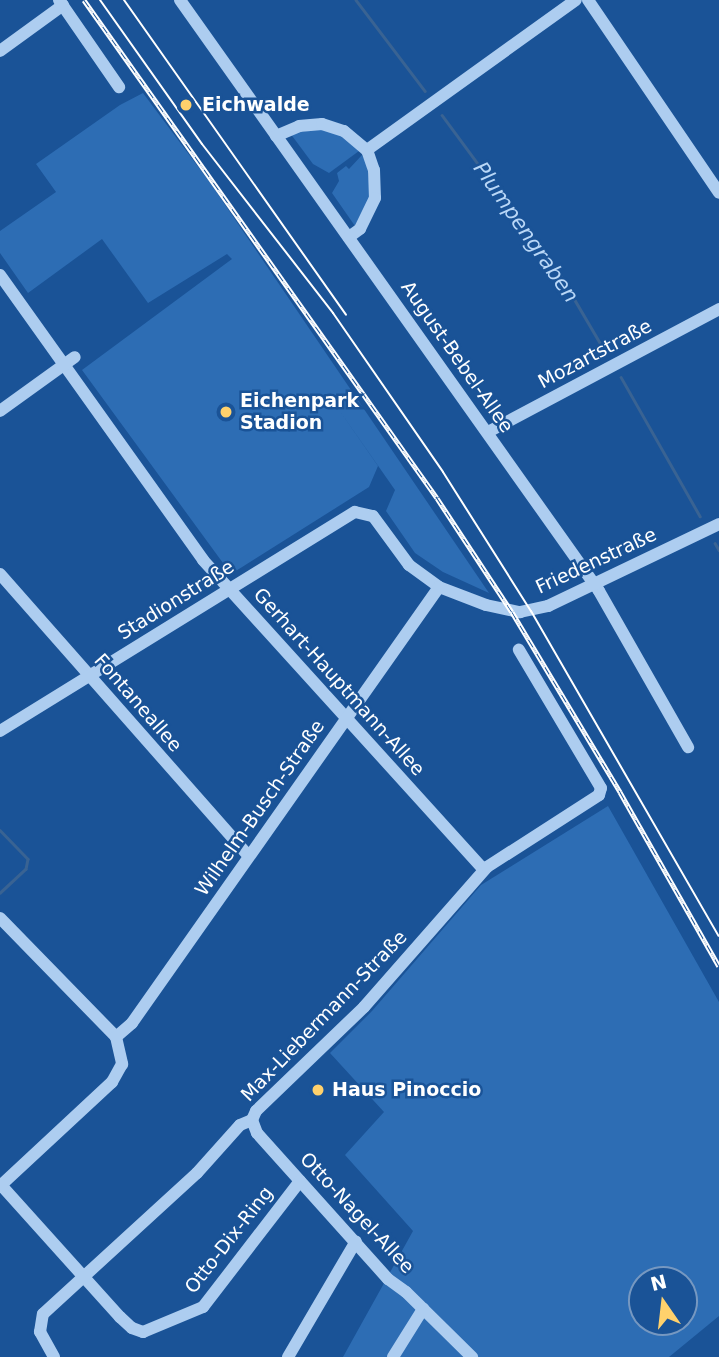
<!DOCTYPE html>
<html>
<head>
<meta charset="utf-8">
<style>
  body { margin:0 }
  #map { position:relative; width:719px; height:1357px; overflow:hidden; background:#1a5397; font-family:"DejaVu Sans",sans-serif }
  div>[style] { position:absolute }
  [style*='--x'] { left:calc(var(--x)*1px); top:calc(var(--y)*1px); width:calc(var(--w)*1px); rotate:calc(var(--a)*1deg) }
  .green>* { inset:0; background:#2d6db4 }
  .stream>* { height:2.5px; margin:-1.25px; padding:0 1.25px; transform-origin:1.25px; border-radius:1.25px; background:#396393 }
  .minor>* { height:12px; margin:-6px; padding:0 6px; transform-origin:6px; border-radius:6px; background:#adcdf0 }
  .tram>* { height:2px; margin:-1px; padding:0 1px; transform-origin:1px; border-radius:1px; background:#fff }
  .rail>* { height:5px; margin-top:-2.5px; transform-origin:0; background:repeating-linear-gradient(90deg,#1a5397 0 8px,#fff 0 16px); box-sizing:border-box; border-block:2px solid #fff }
  .dots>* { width:19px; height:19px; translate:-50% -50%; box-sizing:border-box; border:4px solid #1a5397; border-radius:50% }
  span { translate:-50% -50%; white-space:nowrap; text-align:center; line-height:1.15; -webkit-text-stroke:5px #1a5397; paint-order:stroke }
  .poi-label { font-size:19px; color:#fff; font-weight:700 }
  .left { translate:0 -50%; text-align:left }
  .street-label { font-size:19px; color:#fff }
  .water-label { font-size:21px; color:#b9d7f7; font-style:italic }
  .north { position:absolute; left:628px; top:1266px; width:70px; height:70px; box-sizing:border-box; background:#1a5397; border:2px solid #7698c1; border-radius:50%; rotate:346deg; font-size:19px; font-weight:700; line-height:28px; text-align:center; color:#fff }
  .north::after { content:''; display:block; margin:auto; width:24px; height:32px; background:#ffd16c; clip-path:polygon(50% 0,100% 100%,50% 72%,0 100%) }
</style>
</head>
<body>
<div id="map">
  <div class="green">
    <div style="clip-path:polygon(143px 93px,211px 184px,489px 593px,443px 572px,415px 553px,386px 511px,395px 490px,337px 407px,378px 466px,369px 487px,231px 574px,82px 370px,232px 259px,227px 254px,148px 303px,102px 239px,28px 293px,0 253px,0 231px,56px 192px,36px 164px,120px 105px)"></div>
    <div style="clip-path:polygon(321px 129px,343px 136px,359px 151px,329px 173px,313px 164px,290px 133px)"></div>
    <div style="clip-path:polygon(362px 155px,367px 164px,371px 196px,355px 226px,332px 193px,339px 181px,337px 173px,346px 166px,349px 169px)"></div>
    <div style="clip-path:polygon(evenodd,608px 806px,719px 1002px,719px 1316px,669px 1357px,343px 1357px,413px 1231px,345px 1155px,384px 1112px,330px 1053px,372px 1011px,481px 885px,608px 806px,642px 1280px,684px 1280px,684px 1322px,642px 1322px,642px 1280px)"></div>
  </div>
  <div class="stream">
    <div style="--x:356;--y:0;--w:114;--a:52.8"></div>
    <div style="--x:442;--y:115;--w:202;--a:53.6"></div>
    <div style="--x:562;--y:278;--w:87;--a:59.6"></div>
    <div style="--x:621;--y:377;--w:160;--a:60.4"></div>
    <div style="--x:715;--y:543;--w:8;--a:60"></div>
    <div style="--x:0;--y:830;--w:40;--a:46"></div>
    <div style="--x:28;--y:859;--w:10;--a:101"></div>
    <div style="--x:26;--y:869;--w:35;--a:137"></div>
  </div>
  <div class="minor">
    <div style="--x:59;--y:0;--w:106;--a:55.4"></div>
    <div style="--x:180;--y:0;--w:724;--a:54.66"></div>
    <div style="--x:599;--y:591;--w:180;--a:60.3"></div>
    <div style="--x:588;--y:0;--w:233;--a:55.8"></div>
    <div style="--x:0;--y:51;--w:78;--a:-36.1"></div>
    <div style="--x:276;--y:136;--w:25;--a:-23"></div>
    <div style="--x:299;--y:126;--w:23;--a:-5"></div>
    <div style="--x:322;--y:124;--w:23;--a:18"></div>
    <div style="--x:344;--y:131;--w:30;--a:40"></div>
    <div style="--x:367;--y:150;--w:21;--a:71"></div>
    <div style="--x:374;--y:170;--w:28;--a:88"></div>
    <div style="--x:375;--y:198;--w:34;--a:116"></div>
    <div style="--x:360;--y:229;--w:14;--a:144"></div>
    <div style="--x:367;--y:150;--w:257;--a:-35.7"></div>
    <div style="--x:0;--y:275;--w:350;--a:54.5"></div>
    <div style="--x:203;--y:560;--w:418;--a:47.8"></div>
    <div style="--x:0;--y:411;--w:92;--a:-35.8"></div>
    <div style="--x:488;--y:432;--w:262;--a:-28"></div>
    <div style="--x:0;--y:574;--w:376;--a:48.6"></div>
    <div style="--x:0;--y:731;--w:417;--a:-31.7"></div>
    <div style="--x:355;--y:512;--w:18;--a:13"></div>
    <div style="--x:373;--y:516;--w:61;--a:53.7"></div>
    <div style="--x:409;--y:565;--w:37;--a:36"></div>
    <div style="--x:439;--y:587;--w:50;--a:21"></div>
    <div style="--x:486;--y:605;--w:35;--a:12"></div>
    <div style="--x:520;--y:612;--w:29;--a:-12"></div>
    <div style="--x:548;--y:606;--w:190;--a:-25.6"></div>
    <div style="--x:0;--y:918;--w:166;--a:45.7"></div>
    <div style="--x:116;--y:1037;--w:28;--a:77"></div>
    <div style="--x:122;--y:1064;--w:21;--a:119"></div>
    <div style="--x:112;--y:1082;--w:153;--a:137.1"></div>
    <div style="--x:116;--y:1037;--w:21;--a:-41"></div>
    <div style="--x:132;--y:1023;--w:533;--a:-54.85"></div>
    <div style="--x:252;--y:1120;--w:14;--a:69"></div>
    <div style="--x:257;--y:1133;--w:196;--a:48.1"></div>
    <div style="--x:388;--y:1279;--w:22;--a:36"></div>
    <div style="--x:406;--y:1292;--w:93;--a:44.6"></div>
    <div style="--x:1;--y:1185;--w:178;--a:48"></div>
    <div style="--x:120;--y:1317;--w:16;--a:43"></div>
    <div style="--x:132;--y:1328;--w:12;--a:20"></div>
    <div style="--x:143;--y:1332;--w:65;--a:-22.6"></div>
    <div style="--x:203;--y:1307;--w:159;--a:-52.4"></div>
    <div style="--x:54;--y:1357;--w:29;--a:-119"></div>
    <div style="--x:40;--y:1332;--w:18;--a:-81"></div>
    <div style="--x:43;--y:1314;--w:209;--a:-42.5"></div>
    <div style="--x:197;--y:1173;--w:64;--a:-48.1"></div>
    <div style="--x:240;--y:1125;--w:13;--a:-23"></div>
    <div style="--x:252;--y:1120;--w:10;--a:-66"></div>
    <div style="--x:256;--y:1111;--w:150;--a:-43.9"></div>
    <div style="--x:364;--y:1007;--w:186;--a:-48.7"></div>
    <div style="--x:487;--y:867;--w:133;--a:-32.7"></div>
    <div style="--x:599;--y:795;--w:7;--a:-74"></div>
    <div style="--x:601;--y:788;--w:161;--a:-120.7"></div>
    <div style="--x:288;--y:1357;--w:134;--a:-59.6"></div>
    <div style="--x:393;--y:1357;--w:57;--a:-58"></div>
  </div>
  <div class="tram">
    <div style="--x:100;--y:0;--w:176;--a:54.7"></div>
    <div style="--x:202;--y:144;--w:214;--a:52.2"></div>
    <div style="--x:333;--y:313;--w:193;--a:55.3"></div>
    <div style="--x:443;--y:472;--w:165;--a:57.7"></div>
    <div style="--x:531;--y:611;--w:375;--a:60"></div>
    <div style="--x:124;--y:0;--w:385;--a:54.8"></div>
  </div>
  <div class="rail">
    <div style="--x:84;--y:0;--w:610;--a:54.67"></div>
    <div style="--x:437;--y:498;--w:136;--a:56.7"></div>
    <div style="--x:512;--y:612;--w:210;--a:59"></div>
    <div style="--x:620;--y:792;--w:200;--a:60.4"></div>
  </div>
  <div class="dots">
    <div style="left:186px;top:105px;background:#ffd16c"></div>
    <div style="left:226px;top:412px;background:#ffd16c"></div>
    <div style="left:318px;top:1090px;background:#ffd16c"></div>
  </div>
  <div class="poi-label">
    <span class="left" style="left:202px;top:105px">Eichwalde</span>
    <span class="left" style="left:240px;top:412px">Eichenpark<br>Stadion</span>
    <span class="left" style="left:332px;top:1090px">Haus Pinoccio</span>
  </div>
  <div class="street-label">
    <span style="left:595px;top:354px;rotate:-28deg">Mozartstraße</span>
    <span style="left:457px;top:357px;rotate:55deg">August-Bebel-Allee</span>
    <span style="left:596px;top:561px;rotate:-25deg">Friedenstraße</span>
    <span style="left:176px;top:600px;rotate:-32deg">Stadionstraße</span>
    <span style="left:339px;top:682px;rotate:48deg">Gerhart-Hauptmann-Allee</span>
    <span style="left:138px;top:703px;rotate:49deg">Fontaneallee</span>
    <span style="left:260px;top:808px;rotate:-55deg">Wilhelm-Busch-Straße</span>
    <span style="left:324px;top:1016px;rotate:-46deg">Max-Liebermann-Straße</span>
    <span style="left:357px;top:1213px;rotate:47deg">Otto-Nagel-Allee</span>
    <span style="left:229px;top:1240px;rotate:-52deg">Otto-Dix-Ring</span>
  </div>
  <div class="water-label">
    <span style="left:526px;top:232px;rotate:55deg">Plumpengraben</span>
  </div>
  <div class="north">N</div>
</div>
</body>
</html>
